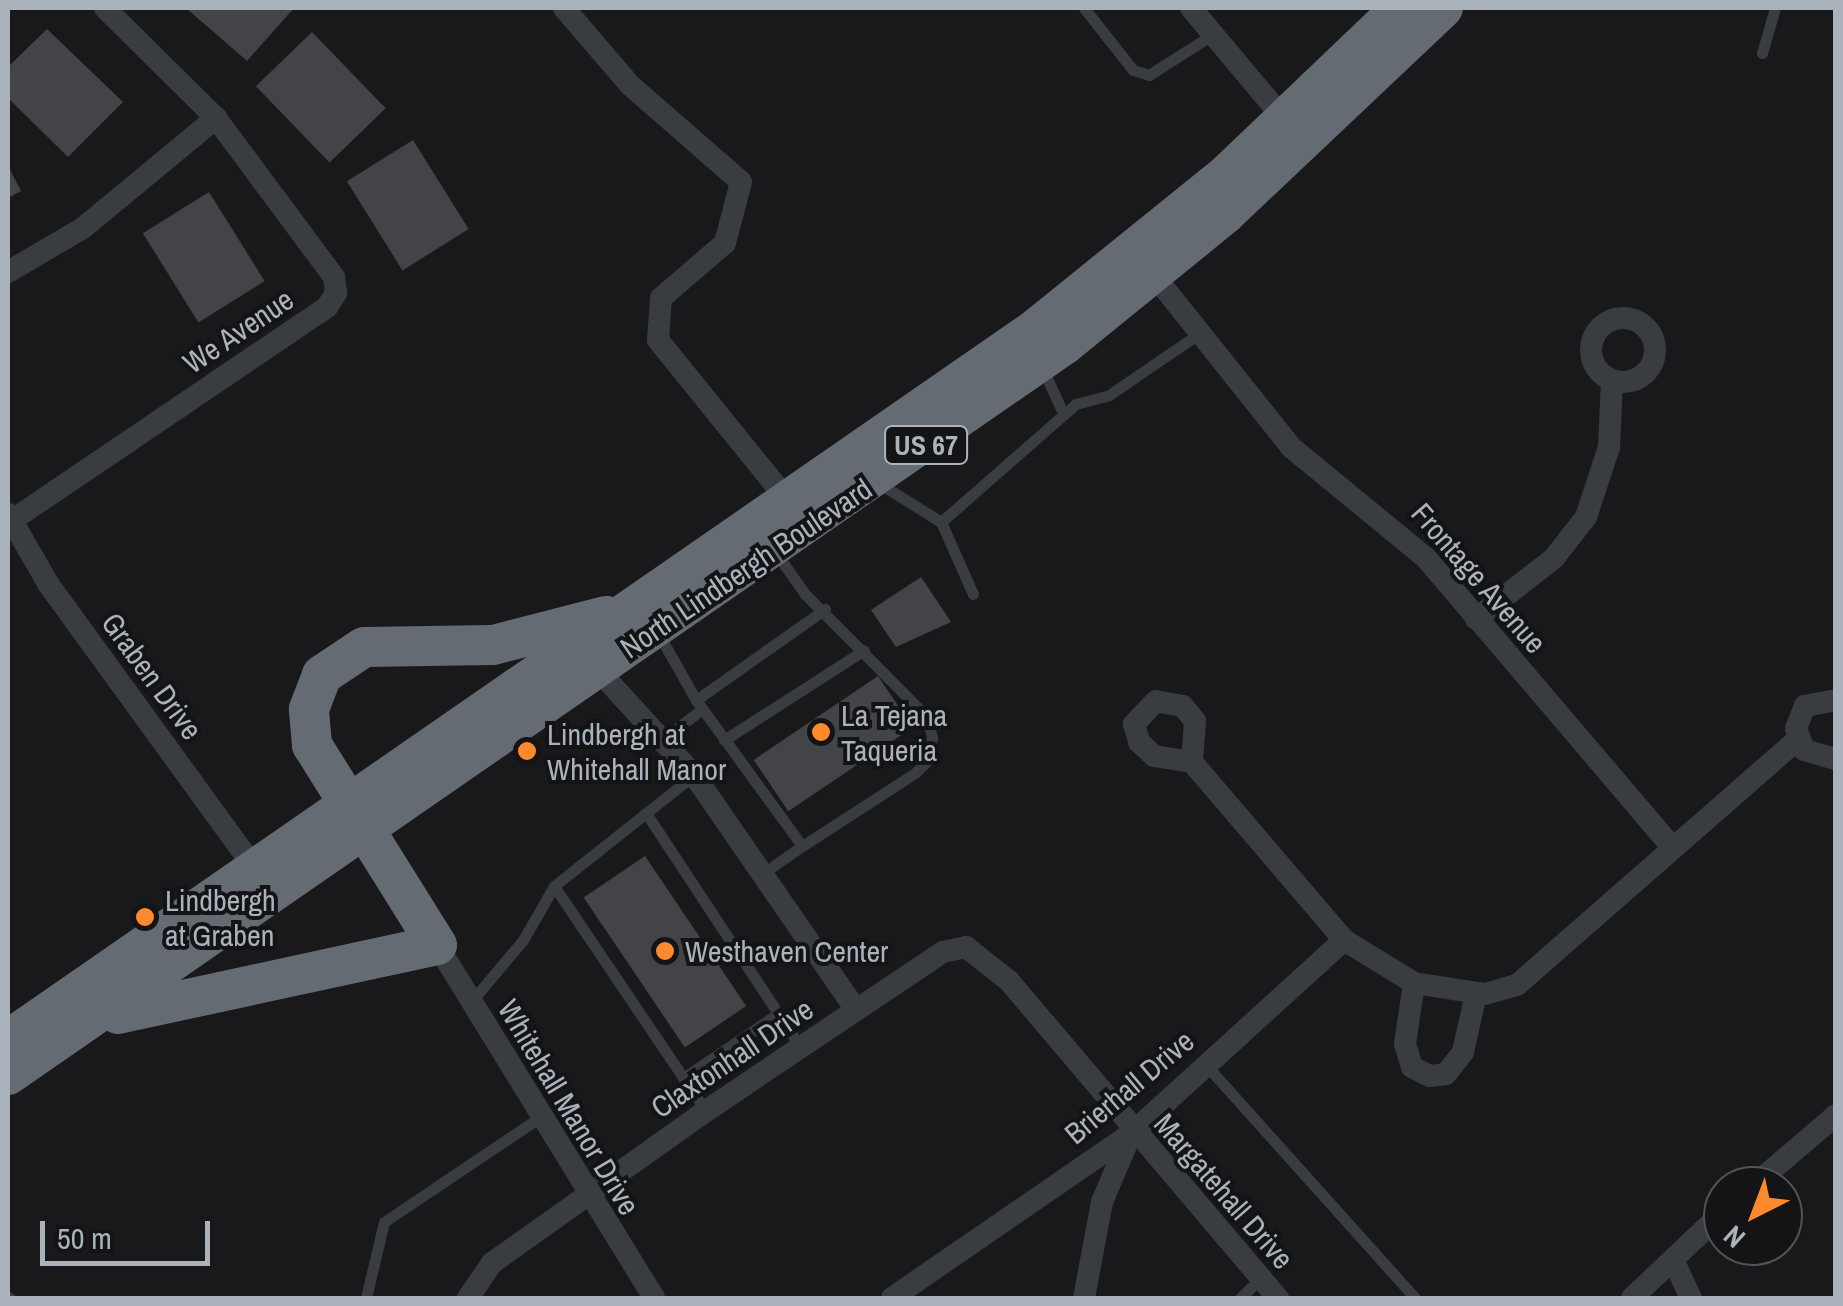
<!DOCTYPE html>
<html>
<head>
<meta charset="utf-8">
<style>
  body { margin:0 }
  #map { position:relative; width:1843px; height:1306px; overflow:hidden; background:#19191b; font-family:"Archivo Narrow",sans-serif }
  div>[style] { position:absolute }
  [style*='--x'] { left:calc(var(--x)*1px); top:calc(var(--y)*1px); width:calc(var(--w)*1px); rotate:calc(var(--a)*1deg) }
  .building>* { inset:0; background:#434448; transform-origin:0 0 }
  .lane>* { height:11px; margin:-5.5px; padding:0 5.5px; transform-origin:5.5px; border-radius:5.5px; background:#393c41 }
  .street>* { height:22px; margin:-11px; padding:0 11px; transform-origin:11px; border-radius:11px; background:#393c41 }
  .street>.ring { margin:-11px; padding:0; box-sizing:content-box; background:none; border:22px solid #393c41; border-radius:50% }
  .highway>* { height:40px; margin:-20px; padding:0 20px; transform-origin:20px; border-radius:20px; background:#656b72 }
  .dots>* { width:28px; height:28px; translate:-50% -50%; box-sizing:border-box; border:5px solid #141416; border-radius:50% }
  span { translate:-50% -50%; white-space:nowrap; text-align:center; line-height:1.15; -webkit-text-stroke:8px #141416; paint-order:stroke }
  .shield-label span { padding:2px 8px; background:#141416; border:2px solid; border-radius:8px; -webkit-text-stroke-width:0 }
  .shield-label { font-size:28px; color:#aab3bc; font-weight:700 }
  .street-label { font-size:30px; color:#aab3bc }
  .poi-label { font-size:30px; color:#aab3bc }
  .left { translate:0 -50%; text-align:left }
  .frame { position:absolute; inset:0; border:10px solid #aab3bc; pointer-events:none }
  .north { position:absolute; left:1703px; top:1166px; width:100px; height:100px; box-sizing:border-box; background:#141416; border:2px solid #505458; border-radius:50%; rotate:222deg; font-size:28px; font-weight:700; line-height:40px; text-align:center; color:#aab3bc }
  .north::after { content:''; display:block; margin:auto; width:35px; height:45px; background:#ff8a2d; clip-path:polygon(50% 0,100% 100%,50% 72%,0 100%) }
  .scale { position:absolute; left:40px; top:1221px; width:170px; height:45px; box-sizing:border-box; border:5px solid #aab3bc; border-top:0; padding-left:12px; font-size:30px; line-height:35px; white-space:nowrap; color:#aab3bc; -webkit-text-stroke:8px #141416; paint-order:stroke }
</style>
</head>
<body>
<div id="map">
  <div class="building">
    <div style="clip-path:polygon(186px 8px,294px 8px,247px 61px)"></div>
    <div style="clip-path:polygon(47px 29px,123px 102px,68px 157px,8px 98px,8px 67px)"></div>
    <div style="left:312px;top:32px;width:106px;height:78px;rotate:46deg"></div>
    <div style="left:413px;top:140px;width:105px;height:78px;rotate:58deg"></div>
    <div style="clip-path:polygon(8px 166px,21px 191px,8px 198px)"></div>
    <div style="left:209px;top:192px;width:105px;height:78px;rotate:58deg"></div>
    <div style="clip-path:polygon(921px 577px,951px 622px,896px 647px,871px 610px)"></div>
    <div style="left:878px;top:676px;width:62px;height:150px;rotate:56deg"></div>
    <div style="left:645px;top:856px;width:181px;height:74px;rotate:56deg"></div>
  </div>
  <div class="lane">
    <div style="--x:1084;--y:8;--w:79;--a:51.7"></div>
    <div style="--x:1133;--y:70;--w:17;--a:17"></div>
    <div style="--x:1149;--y:75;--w:76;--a:-32.6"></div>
    <div style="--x:1762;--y:53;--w:47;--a:-73.9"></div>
    <div style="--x:1042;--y:367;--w:51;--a:65.5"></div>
    <div style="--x:877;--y:482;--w:75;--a:32"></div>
    <div style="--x:776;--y:553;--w:50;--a:54.7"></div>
    <div style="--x:805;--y:594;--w:172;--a:45.2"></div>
    <div style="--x:926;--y:716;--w:22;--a:74"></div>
    <div style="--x:932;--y:737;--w:22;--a:98"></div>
    <div style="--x:929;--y:759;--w:20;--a:135"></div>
    <div style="--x:915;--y:773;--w:135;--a:147.1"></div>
    <div style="--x:973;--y:594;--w:79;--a:-114"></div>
    <div style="--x:941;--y:522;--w:179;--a:-41.2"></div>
    <div style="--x:1076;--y:404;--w:34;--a:-15"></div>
    <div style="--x:1109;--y:395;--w:110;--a:-34.3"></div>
    <div style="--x:658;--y:633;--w:77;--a:60.4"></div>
    <div style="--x:696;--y:700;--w:180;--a:54"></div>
    <div style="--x:802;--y:846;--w:49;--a:145"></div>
    <div style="--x:696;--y:700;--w:158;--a:-35.2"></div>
    <div style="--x:663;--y:739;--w:49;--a:-37.6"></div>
    <div style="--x:724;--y:740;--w:166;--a:-32.7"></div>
    <div style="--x:694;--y:775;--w:179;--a:141.6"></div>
    <div style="--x:554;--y:886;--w:272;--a:56"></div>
    <div style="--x:646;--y:813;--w:282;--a:56.6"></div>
    <div style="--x:470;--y:1003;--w:82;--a:-49.9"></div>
    <div style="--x:523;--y:940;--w:62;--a:-60.1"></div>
    <div style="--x:1206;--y:1065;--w:313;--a:48.1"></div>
    <div style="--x:683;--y:1078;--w:116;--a:-34.1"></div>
    <div style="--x:8;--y:1297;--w:2;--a:27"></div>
    <div style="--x:366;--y:1298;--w:78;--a:-76.7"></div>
    <div style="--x:384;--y:1222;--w:184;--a:-33.9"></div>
    <div style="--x:1240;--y:1298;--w:29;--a:-44"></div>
  </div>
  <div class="street">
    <div style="--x:564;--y:8;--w:101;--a:49.4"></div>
    <div style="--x:630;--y:85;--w:147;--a:41.1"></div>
    <div style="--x:741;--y:182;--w:63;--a:104.7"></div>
    <div style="--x:725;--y:243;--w:84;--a:139.3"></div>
    <div style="--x:661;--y:298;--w:42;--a:94.1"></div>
    <div style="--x:658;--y:340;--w:210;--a:51"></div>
    <div style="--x:1191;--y:8;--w:146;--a:50"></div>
    <div style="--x:8;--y:272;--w:87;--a:-30.4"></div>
    <div style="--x:83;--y:228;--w:173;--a:-39.6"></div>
    <div style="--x:1153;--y:274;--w:223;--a:51.4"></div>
    <div style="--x:1292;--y:448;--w:173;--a:39.4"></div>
    <div style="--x:1426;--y:558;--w:377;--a:49.6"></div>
    <div class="ring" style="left:1591px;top:318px;width:42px;height:42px"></div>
    <div style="--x:8;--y:514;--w:82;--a:60"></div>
    <div style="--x:49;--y:585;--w:351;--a:54"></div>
    <div style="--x:11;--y:521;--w:382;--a:-34.1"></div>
    <div style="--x:327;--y:307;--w:17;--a:-57"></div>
    <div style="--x:336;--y:293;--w:16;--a:-97"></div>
    <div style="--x:334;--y:277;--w:198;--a:-126.6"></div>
    <div style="--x:216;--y:118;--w:156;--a:-135.3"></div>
    <div style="--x:1476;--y:619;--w:99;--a:-38"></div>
    <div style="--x:1554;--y:558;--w:52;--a:-52"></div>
    <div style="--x:1586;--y:517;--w:74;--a:-71.8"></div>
    <div style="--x:1609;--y:447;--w:66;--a:-87.4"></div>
    <div style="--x:598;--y:670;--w:142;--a:47.6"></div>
    <div style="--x:694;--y:775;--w:285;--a:55.4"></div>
    <div style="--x:1836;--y:700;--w:32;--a:169"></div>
    <div style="--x:1805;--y:706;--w:24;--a:112"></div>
    <div style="--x:1796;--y:728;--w:23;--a:70"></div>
    <div style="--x:1804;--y:750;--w:33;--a:16"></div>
    <div style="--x:1192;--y:762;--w:41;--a:-85.8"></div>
    <div style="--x:1195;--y:721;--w:19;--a:-129"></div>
    <div style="--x:1183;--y:706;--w:27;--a:-170"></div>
    <div style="--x:1156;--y:701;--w:32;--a:134"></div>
    <div style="--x:1134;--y:724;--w:19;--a:74"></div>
    <div style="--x:1139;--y:742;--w:21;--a:43"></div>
    <div style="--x:1154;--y:756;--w:38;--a:9"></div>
    <div style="--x:1192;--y:762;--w:234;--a:49.5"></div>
    <div style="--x:1344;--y:940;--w:82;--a:31.6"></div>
    <div style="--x:1414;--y:983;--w:72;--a:8.8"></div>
    <div style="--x:1485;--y:994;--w:33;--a:-16"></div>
    <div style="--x:1517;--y:985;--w:372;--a:-41.2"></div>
    <div style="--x:437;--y:945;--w:414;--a:58.4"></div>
    <div style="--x:1414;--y:983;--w:62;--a:98.4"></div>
    <div style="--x:1405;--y:1044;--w:24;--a:73"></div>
    <div style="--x:1412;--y:1067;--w:20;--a:27"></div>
    <div style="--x:1430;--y:1076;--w:16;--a:-7"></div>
    <div style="--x:1446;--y:1074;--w:28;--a:-52"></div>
    <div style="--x:1463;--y:1052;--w:59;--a:-77.4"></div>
    <div style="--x:1753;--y:1186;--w:109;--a:-40.5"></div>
    <div style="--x:1675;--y:1264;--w:38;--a:65"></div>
    <div style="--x:468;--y:1298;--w:42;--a:-55.6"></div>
    <div style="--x:492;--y:1263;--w:262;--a:-35.4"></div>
    <div style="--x:706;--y:1111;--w:285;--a:-33.9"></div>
    <div style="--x:943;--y:952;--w:24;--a:-12"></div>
    <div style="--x:966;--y:947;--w:55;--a:38.3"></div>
    <div style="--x:1009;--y:981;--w:416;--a:49.7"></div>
    <div style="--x:892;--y:1298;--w:291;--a:-34.5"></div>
    <div style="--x:1132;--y:1133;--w:287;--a:-42.3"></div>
    <div style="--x:1084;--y:1298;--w:98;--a:-79.4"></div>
    <div style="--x:1102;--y:1202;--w:72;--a:-67"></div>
    <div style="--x:1632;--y:1298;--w:125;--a:-43.4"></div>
  </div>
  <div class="highway">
    <div style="--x:118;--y:1014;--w:326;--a:-12.2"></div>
    <div style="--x:437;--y:945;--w:236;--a:-122"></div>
    <div style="--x:312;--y:745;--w:36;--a:-95"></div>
    <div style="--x:309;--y:709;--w:36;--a:-69"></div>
    <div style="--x:322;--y:675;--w:50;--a:-33.7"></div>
    <div style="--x:364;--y:647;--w:129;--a:-0.9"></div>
    <div style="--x:493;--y:645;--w:117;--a:-14.4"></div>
    <div style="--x:8;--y:1040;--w:1248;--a:-34.68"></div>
    <div style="--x:1034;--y:330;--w:247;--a:-38.9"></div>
    <div style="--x:1226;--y:175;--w:242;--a:-43.7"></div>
    <div style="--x:8;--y:1075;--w:1284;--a:-34.66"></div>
    <div style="--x:1064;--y:345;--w:208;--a:-39.1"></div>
    <div style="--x:1225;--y:214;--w:300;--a:-43.4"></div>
  </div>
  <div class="dots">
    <div style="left:821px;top:732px;background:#ff8a2d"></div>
    <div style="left:527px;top:751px;background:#ff8a2d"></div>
    <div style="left:145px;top:917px;background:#ff8a2d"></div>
    <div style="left:665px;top:951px;background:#ff8a2d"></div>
  </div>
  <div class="shield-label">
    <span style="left:926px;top:445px">US 67</span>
  </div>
  <div class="street-label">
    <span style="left:238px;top:331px;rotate:-34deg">We Avenue</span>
    <span style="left:746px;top:568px;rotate:-34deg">North Lindbergh Boulevard</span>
    <span style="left:1479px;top:578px;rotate:49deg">Frontage Avenue</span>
    <span style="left:152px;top:676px;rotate:54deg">Graben Drive</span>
    <span style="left:732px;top:1058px;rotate:-34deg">Claxtonhall Drive</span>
    <span style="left:1129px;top:1087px;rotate:-40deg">Brierhall Drive</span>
    <span style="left:569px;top:1107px;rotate:59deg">Whitehall Manor Drive</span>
    <span style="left:1224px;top:1191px;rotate:49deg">Margatehall Drive</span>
  </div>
  <div class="poi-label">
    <span class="left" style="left:841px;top:732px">La Tejana<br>Taqueria</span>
    <span class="left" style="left:547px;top:751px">Lindbergh at<br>Whitehall Manor</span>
    <span class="left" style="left:165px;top:917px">Lindbergh<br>at Graben</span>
    <span class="left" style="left:685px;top:951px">Westhaven Center</span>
  </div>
  <div class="frame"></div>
  <div class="north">N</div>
  <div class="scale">50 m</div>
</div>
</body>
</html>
